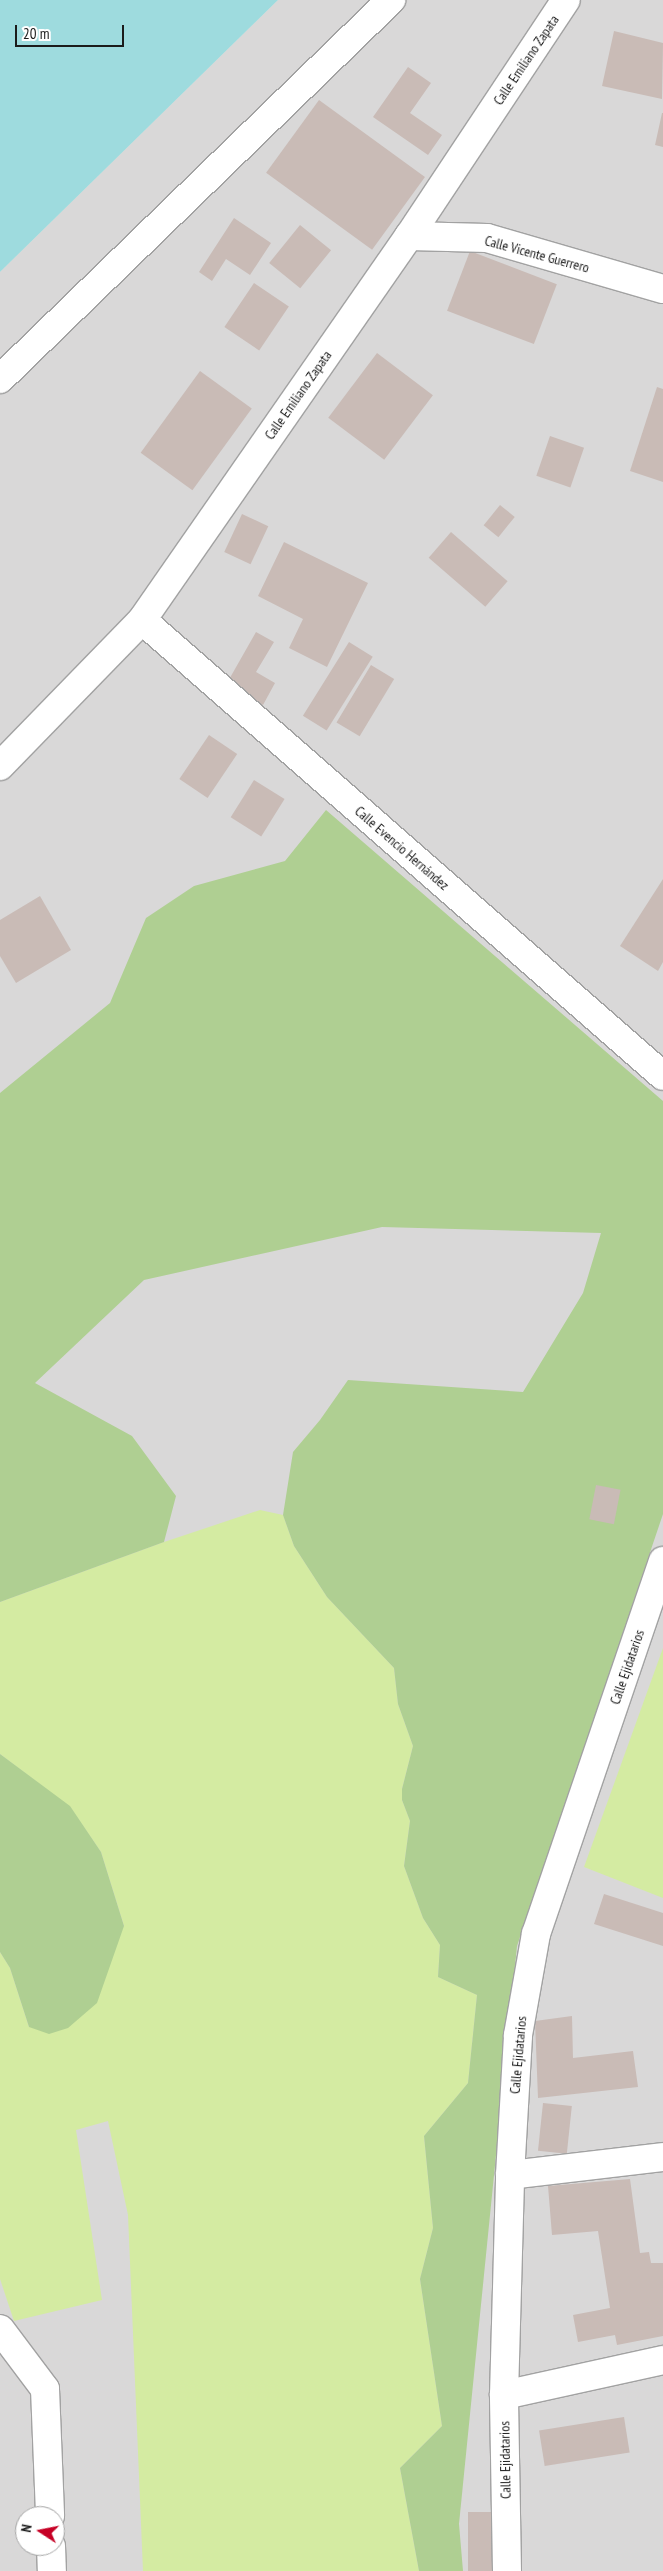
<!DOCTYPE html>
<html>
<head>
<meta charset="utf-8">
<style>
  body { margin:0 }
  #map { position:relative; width:663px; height:2571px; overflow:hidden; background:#ede6e0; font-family:"PT Sans Narrow",sans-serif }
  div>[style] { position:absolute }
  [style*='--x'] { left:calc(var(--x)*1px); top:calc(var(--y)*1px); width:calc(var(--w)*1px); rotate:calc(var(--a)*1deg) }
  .residential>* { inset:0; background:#d9d8d8 }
  .grass>* { inset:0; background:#d4eba2 }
  .forest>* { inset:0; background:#afcf92 }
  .water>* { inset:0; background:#9edbde }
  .building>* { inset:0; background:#c9bbb6; transform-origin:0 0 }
  .roads { filter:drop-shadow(1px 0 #a2a2a2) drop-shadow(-1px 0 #a2a2a2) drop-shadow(0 1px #a2a2a2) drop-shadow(0 -1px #a2a2a2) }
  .street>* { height:28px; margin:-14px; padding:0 14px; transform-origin:14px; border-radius:14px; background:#fff }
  span { translate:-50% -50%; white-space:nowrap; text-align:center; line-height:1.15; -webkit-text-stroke:5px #fff; paint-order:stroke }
  .street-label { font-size:14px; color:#1b1b1b }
  .north { position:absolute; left:15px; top:2506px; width:50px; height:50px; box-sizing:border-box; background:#fff; border:1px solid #a4a4a4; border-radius:50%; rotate:281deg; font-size:14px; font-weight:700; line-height:20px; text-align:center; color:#1b1b1b }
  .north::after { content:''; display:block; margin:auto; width:18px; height:22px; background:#c60025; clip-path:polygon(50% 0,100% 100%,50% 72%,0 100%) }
  .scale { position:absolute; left:15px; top:25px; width:109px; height:22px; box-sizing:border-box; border:2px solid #1b1b1b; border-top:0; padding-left:6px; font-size:15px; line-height:18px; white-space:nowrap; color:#1b1b1b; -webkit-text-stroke:4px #fff; paint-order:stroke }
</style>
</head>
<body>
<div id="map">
  <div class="residential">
    <div style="clip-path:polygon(evenodd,278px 0,663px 0,663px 2571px,0 2571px,0 272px,278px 0,25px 2516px,55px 2516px,55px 2546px,25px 2546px,25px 2516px)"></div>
  </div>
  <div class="grass">
    <div style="clip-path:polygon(260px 1510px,283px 1515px,294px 1546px,327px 1597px,394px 1668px,398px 1704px,413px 1746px,402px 1789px,402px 1800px,410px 1821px,404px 1866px,423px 1918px,440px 1945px,438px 1977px,477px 1995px,468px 2083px,424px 2136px,433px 2228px,420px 2279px,442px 2426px,400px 2468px,419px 2571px,143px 2571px,128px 2215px,108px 2121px,76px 2130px,102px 2300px,14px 2321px,0 2279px,0 1952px,10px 1968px,29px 2027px,124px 1926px,101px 1852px,70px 1807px,0 1754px,0 1602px,164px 1542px)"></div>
    <div style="clip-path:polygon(663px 1648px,663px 1898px,584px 1867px)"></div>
  </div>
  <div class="forest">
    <div style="clip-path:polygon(326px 810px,663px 1101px,663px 1514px,517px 1946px,459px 2524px,463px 2571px,419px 2571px,400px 2468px,442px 2426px,420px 2279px,433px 2228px,424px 2136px,468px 2083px,477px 1995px,438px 1977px,440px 1945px,423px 1918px,404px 1866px,410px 1821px,402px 1800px,402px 1789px,413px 1746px,398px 1704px,394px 1668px,327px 1597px,294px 1546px,283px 1515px,293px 1452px,320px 1420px,348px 1380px,523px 1392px,583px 1293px,601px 1233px,382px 1227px,144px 1280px,35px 1383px,132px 1436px,176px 1496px,164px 1542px,0 1602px,0 1093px,110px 1003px,146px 918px,194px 886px,285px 861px)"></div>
    <div style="clip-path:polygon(0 1754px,70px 1806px,101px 1852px,124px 1926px,97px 2003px,68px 2028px,49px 2034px,29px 2027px,10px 1968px,0 1952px)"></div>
  </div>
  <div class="water">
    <div style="clip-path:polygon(0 0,278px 0,0 272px)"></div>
  </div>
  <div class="building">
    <div style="clip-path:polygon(614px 31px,663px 43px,662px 99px,602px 86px)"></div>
    <div style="clip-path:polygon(408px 67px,431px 83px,410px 113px,442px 135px,428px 155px,373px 117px)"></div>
    <div style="left:319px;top:100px;width:131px;height:90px;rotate:36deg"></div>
    <div style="clip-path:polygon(662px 113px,663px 113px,663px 147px,655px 145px)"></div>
    <div style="clip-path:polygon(234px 218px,271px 243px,250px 275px,226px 259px,212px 281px,199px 272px)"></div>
    <div style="left:300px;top:225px;width:40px;height:49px;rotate:39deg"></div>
    <div style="left:470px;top:251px;width:93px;height:64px;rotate:21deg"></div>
    <div style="left:254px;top:283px;width:42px;height:53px;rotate:34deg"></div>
    <div style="left:377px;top:353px;width:70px;height:81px;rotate:37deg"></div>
    <div style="left:200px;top:371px;width:64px;height:101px;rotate:36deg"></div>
    <div style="clip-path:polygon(657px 387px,663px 389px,663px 482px,630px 471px)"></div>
    <div style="left:550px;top:436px;width:36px;height:42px;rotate:19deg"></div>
    <div style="left:500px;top:505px;width:19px;height:26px;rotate:39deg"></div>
    <div style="left:242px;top:514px;width:29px;height:42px;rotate:25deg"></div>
    <div style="left:451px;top:532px;width:75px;height:34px;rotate:41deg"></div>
    <div style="clip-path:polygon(284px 542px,368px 583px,327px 667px,289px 648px,303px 619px,258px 596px)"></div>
    <div style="clip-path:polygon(256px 632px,274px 642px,256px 672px,275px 683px,263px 705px,227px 683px)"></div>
    <div style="left:349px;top:642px;width:28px;height:87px;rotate:32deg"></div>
    <div style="left:371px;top:665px;width:27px;height:67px;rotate:31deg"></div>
    <div style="left:209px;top:735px;width:34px;height:53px;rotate:34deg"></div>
    <div style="left:254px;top:780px;width:36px;height:44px;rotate:32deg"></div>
    <div style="clip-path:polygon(663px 879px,663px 962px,658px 971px,620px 946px)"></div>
    <div style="clip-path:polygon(40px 896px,71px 950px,16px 983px,0 956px,0 920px)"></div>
    <div style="left:596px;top:1485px;width:25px;height:35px;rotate:11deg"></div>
    <div style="clip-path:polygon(604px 1894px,663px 1913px,663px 1946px,594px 1924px)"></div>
    <div style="clip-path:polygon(572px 2016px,573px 2058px,633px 2051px,638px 2087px,538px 2098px,535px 2021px)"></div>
    <div style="left:543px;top:2103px;width:29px;height:48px;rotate:6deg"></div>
    <div style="clip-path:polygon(630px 2179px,640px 2253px,649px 2252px,651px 2263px,663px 2263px,663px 2336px,617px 2345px,615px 2335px,578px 2342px,573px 2315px,610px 2308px,598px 2231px,552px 2235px,548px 2186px)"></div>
    <div style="left:624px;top:2417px;width:36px;height:86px;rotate:81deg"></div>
    <div style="left:468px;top:2512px;width:31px;height:59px"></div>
  </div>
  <div class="roads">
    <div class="street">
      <div style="--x:409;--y:236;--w:78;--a:1.5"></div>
      <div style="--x:487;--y:238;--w:183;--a:16.2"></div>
      <div style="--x:0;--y:379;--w:545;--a:-44.11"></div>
      <div style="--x:142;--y:620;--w:692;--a:41.19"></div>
      <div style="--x:0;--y:766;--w:204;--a:-45.8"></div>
      <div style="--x:142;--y:620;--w:468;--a:-55.2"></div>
      <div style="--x:409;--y:236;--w:283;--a:-56.4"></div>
      <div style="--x:510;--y:2175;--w:154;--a:-6.7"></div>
      <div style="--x:0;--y:2329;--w:75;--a:53.1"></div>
      <div style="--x:45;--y:2389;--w:127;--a:87.7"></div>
      <div style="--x:504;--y:2395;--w:163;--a:-12.4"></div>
      <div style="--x:51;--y:2546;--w:25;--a:88"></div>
      <div style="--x:507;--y:2571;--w:176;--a:-91"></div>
      <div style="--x:504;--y:2395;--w:220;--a:-88.4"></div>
      <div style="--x:510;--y:2175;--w:140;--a:-86.7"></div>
      <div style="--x:518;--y:2035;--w:103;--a:-79.9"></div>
      <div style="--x:536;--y:1934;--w:394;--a:-71.2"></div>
    </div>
  </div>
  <div class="street-label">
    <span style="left:526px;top:60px;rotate:-56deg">Calle Emiliano Zapata</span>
    <span style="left:537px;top:254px;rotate:15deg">Calle Vicente Guerrero</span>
    <span style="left:298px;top:395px;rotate:-55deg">Calle Emiliano Zapata</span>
    <span style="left:402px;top:848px;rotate:41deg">Calle Evencio Hernández</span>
    <span style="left:627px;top:1667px;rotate:-71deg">Calle Ejidatarios</span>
    <span style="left:518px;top:2055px;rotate:-85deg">Calle Ejidatarios</span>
    <span style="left:505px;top:2460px;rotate:-91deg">Calle Ejidatarios</span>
  </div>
  <div class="north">N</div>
  <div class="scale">20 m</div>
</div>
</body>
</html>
